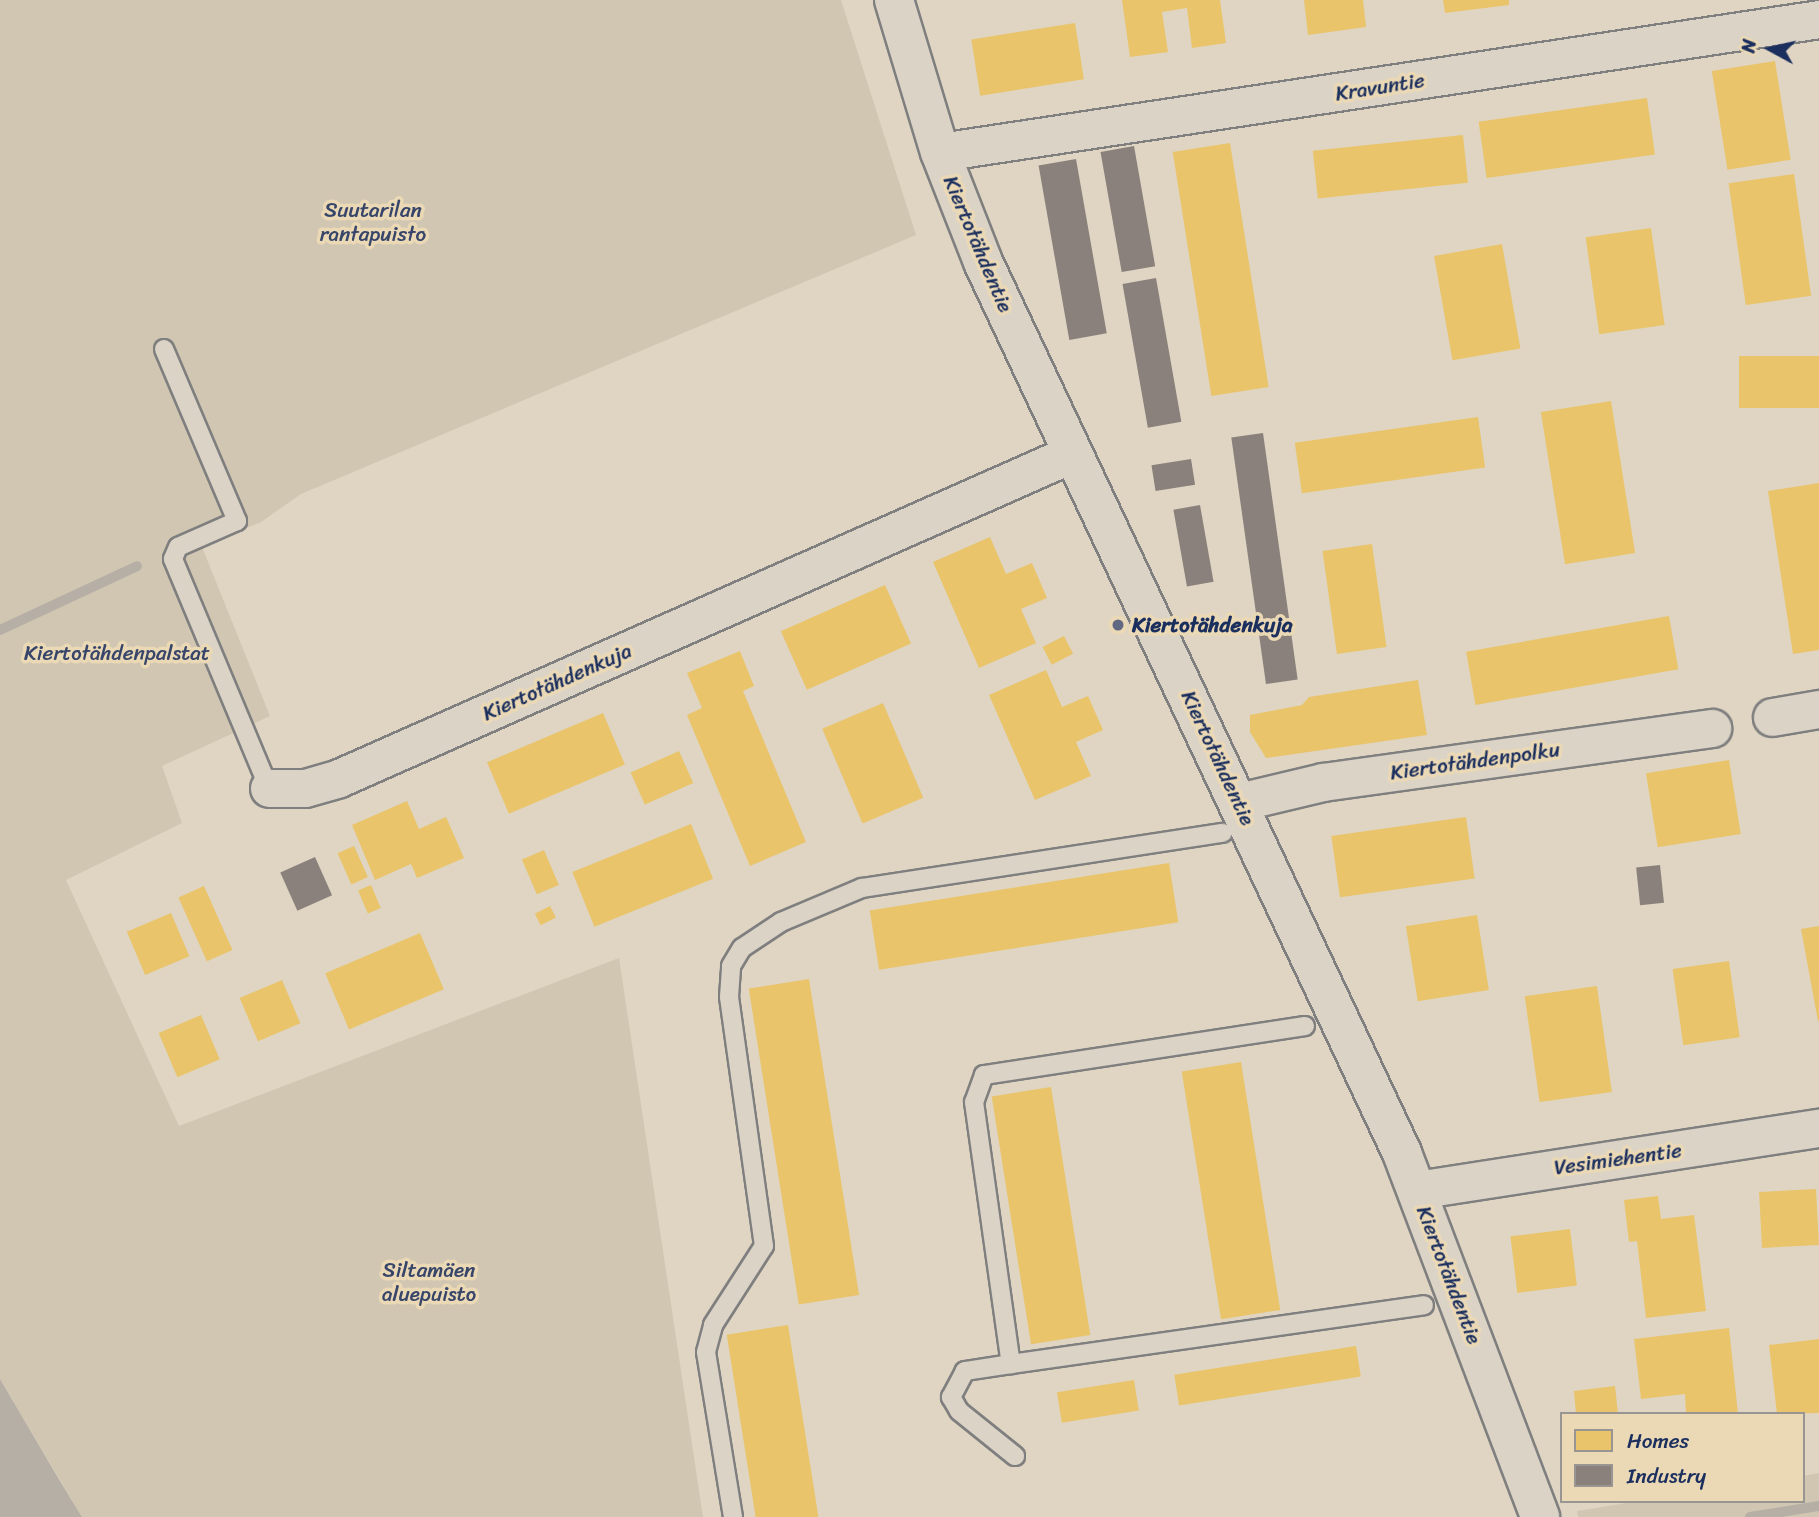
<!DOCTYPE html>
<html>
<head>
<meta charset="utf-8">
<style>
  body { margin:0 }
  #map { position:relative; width:1819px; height:1517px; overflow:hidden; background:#dfd5c2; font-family:Sriracha,sans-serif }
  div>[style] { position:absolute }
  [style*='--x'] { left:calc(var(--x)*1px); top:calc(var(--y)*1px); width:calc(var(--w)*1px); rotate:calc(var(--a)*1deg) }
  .green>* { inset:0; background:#d1c6b2 }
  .water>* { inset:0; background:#b6afa5 }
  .homes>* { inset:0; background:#e9c46a; transform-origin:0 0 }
  .industry>* { inset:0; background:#8a817c; transform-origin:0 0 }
  .stream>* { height:10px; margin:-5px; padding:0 5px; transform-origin:5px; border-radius:5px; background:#b6afa5 }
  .roads { filter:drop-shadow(2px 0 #7f7f7f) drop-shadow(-2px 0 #7f7f7f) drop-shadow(0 2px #7f7f7f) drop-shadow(0 -2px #7f7f7f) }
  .service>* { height:18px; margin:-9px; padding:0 9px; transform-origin:9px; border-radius:9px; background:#dbd3c6 }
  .minor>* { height:37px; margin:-18.5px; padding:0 18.5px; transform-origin:18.5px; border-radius:18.5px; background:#dbd3c6 }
  .tertiary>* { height:38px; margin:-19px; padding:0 19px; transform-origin:19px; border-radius:19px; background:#dbd3c6 }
  .dots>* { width:19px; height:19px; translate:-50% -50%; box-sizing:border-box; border:4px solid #ebd9b6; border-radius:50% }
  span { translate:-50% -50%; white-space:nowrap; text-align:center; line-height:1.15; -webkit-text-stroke:7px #ebd9b6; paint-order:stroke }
  .street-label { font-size:21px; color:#1b2f5e }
  .park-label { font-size:21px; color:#364569 }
  .poi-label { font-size:21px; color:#1b2f5e; font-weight:700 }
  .left { translate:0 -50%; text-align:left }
  .legend { position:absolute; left:1560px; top:1412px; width:245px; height:91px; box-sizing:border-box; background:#ebd9b6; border:2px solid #989593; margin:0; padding:9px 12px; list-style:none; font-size:21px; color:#1b2f5e }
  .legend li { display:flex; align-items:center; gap:14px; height:35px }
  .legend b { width:35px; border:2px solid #989593 }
  .north { position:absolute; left:1735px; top:14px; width:70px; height:70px; -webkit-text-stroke:5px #ebd9b6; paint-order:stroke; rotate:278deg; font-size:19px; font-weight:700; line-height:28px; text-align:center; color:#1b2f5e }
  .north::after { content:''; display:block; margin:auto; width:24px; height:32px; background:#1b2f5e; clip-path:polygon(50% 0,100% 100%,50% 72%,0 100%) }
</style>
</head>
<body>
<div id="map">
  <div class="green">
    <div style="clip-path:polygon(0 0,841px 0,916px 235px,301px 494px,261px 522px,202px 547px,270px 716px,162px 766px,182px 823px,66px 880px,179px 1126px,619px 958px,703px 1517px,82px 1517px,0 1379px)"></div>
    <div style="clip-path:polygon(1819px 1473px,1819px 1517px,1578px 1517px,1577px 1511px,1639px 1501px,1803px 1501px,1803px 1476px)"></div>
  </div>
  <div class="water">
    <div style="clip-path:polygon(0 1379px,60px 1481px,82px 1517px,0 1517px)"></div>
  </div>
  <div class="homes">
    <div style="clip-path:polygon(1122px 0,1220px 0,1226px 43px,1192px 48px,1187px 8px,1162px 12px,1168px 52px,1130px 57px)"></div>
    <div style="clip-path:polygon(1304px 0,1363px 0,1366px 27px,1308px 35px)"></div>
    <div style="clip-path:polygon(1443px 0,1509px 0,1509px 5px,1445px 13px)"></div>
    <div style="left:1075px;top:23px;width:57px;height:105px;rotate:81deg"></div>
    <div style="left:1775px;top:61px;width:100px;height:64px;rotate:81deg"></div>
    <div style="left:1647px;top:98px;width:57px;height:170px;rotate:82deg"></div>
    <div style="left:1463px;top:135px;width:48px;height:151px;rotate:84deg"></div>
    <div style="left:1230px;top:143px;width:247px;height:58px;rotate:81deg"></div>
    <div style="left:1794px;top:174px;width:123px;height:66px;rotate:82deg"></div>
    <div style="left:1651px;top:228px;width:98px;height:66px;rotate:82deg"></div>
    <div style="left:1502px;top:244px;width:106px;height:69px;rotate:80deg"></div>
    <div style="left:1819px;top:356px;width:52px;height:80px;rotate:90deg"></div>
    <div style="left:1611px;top:401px;width:154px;height:71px;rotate:81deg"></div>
    <div style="left:1478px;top:417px;width:51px;height:185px;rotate:82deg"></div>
    <div style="clip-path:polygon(1819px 483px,1819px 650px,1793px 654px,1768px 491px)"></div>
    <div style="clip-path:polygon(990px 537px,1006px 574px,1032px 563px,1047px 598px,1021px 609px,1036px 643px,979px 668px,933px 562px)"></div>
    <div style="left:1372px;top:544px;width:104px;height:50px;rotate:82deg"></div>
    <div style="left:885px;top:585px;width:64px;height:114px;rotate:66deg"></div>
    <div style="left:1669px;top:616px;width:54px;height:206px;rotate:80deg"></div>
    <div style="left:1064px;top:636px;width:20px;height:24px;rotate:63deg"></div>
    <div style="clip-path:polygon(740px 651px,754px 686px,743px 691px,806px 842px,750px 866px,687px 715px,702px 708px,687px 673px)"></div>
    <div style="clip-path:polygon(1046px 670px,1062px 707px,1088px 696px,1103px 730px,1076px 742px,1091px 776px,1035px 800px,989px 695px)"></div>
    <div style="clip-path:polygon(1418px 680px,1427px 735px,1266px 758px,1250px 732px,1250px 715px,1302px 705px,1309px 697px)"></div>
    <div style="left:883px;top:703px;width:103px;height:66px;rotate:67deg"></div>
    <div style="left:603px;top:713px;width:56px;height:126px;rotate:67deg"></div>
    <div style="left:679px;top:751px;width:35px;height:53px;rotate:66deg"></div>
    <div style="left:1729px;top:760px;width:75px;height:84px;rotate:81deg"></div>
    <div style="clip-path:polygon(407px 801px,419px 829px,446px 817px,464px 858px,417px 878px,411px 864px,375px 880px,352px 825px)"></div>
    <div style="left:1466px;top:817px;width:62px;height:136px;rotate:82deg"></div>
    <div style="left:691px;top:824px;width:59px;height:128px;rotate:68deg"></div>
    <div style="left:354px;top:846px;width:34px;height:18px;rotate:66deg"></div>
    <div style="left:544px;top:850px;width:38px;height:24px;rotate:67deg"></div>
    <div style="left:1169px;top:863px;width:60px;height:303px;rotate:81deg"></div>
    <div style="left:371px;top:885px;width:25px;height:14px;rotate:67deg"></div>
    <div style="left:204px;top:886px;width:70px;height:28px;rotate:66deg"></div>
    <div style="left:550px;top:906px;width:13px;height:17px;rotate:63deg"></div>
    <div style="left:171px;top:913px;width:47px;height:48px;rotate:67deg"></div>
    <div style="left:1477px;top:915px;width:76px;height:72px;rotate:81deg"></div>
    <div style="clip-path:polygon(1819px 926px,1819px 1021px,1818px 1021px,1801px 929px)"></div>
    <div style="left:420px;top:933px;width:61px;height:103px;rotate:67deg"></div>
    <div style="left:1729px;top:961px;width:77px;height:57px;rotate:82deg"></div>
    <div style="left:809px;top:979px;width:320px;height:61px;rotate:81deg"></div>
    <div style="left:282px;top:980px;width:47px;height:46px;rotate:67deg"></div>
    <div style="left:1597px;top:986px;width:107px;height:73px;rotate:82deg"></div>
    <div style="left:201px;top:1015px;width:48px;height:46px;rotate:67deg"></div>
    <div style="left:1241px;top:1062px;width:251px;height:60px;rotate:81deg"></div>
    <div style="left:1051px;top:1087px;width:251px;height:60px;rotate:81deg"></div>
    <div style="left:1816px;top:1189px;width:56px;height:57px;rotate:87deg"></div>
    <div style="clip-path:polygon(1658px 1196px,1661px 1219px,1694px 1215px,1706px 1311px,1646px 1318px,1637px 1241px,1629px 1242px,1624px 1200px)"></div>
    <div style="left:1570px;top:1229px;width:57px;height:60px;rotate:83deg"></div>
    <div style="left:788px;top:1325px;width:194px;height:62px;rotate:81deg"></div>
    <div style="clip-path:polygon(1729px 1328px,1738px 1414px,1686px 1414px,1685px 1394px,1641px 1399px,1634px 1339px)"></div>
    <div style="clip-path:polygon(1819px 1339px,1819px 1413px,1777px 1414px,1769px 1345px)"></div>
    <div style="left:1356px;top:1346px;width:31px;height:184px;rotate:81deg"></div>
    <div style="left:1134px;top:1380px;width:31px;height:78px;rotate:81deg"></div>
    <div style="clip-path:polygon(1615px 1386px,1618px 1414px,1576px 1414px,1574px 1391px)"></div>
  </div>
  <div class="industry">
    <div style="left:1134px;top:146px;width:122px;height:34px;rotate:80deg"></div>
    <div style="left:1076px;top:159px;width:177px;height:38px;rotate:80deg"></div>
    <div style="left:1156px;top:278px;width:146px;height:34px;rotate:80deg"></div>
    <div style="left:1263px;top:433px;width:249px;height:32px;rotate:82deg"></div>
    <div style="left:1191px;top:459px;width:26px;height:40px;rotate:81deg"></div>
    <div style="left:1200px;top:505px;width:78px;height:27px;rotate:80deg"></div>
    <div style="left:315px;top:857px;width:42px;height:38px;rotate:66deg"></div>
    <div style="left:1660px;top:865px;width:38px;height:24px;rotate:84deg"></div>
  </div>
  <div class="stream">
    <div style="--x:0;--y:630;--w:151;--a:-25"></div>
    <div style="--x:1750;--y:1517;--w:70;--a:-9.1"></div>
  </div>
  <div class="roads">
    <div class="service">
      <div style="--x:164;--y:349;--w:187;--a:67"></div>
      <div style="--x:237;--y:521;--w:64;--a:156.2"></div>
      <div style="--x:178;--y:547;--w:13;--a:113"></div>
      <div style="--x:173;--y:559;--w:248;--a:67.3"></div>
      <div style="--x:1305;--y:1026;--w:325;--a:171.3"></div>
      <div style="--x:984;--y:1075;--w:29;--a:110"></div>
      <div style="--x:974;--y:1102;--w:265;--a:82"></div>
      <div style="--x:1011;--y:1364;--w:417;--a:-8.1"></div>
      <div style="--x:1011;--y:1364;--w:47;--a:171.3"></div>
      <div style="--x:965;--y:1371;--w:30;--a:118"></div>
      <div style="--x:951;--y:1397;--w:16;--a:60"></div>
      <div style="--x:959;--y:1411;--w:72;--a:38.8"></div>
      <div style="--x:733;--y:1517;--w:167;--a:-99.3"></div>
      <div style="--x:706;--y:1352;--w:28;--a:-75"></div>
      <div style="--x:713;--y:1325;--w:94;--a:-57.2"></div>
      <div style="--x:764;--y:1246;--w:251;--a:-98"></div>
      <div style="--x:729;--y:997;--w:31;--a:-86"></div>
      <div style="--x:731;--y:966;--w:21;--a:-59"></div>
      <div style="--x:742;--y:948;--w:47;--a:-33.7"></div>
      <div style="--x:781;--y:922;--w:88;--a:-22.8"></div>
      <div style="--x:862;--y:888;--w:365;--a:-8.7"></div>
    </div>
    <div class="minor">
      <div style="--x:940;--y:152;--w:889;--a:-8.6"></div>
      <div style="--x:1772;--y:717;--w:48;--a:-9.7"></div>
      <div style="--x:269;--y:788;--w:36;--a:0"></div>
      <div style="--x:305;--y:788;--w:35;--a:-16"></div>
      <div style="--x:339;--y:778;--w:800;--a:-23.88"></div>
      <div style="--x:1239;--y:802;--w:86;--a:-13.4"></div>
      <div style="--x:1323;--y:782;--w:393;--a:-7.9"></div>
      <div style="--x:1417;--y:1190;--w:407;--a:-8.8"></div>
    </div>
    <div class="tertiary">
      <div style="--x:894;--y:0;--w:159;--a:73.2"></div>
      <div style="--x:940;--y:152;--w:118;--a:68.6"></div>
      <div style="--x:983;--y:262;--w:985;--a:64.81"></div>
      <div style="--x:1402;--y:1153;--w:389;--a:69.2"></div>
    </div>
  </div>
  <div class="dots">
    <div style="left:1118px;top:625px;background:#606981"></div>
  </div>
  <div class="street-label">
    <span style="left:1380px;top:87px;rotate:-9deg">Kravuntie</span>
    <span style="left:978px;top:244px;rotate:67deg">Kiertotähdentie</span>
    <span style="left:557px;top:682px;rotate:-24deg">Kiertotähdenkuja</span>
    <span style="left:1218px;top:758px;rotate:65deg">Kiertotähdentie</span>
    <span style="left:1475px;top:761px;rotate:-8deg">Kiertotähdenpolku</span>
    <span style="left:1618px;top:1159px;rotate:-8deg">Vesimiehentie</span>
    <span style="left:1449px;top:1275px;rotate:69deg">Kiertotähdentie</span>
  </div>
  <div class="park-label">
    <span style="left:373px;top:222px">Suutarilan<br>rantapuisto</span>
    <span style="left:117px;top:653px">Kiertotähdenpalstat</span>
    <span style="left:429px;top:1282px">Siltamäen<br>aluepuisto</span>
  </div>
  <div class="poi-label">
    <span class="left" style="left:1132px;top:625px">Kiertotähdenkuja</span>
  </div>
  <ul class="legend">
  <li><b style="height:19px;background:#e9c46a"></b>Homes</li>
  <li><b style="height:19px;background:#8a817c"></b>Industry</li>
  </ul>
  <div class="north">N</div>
</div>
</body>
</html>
